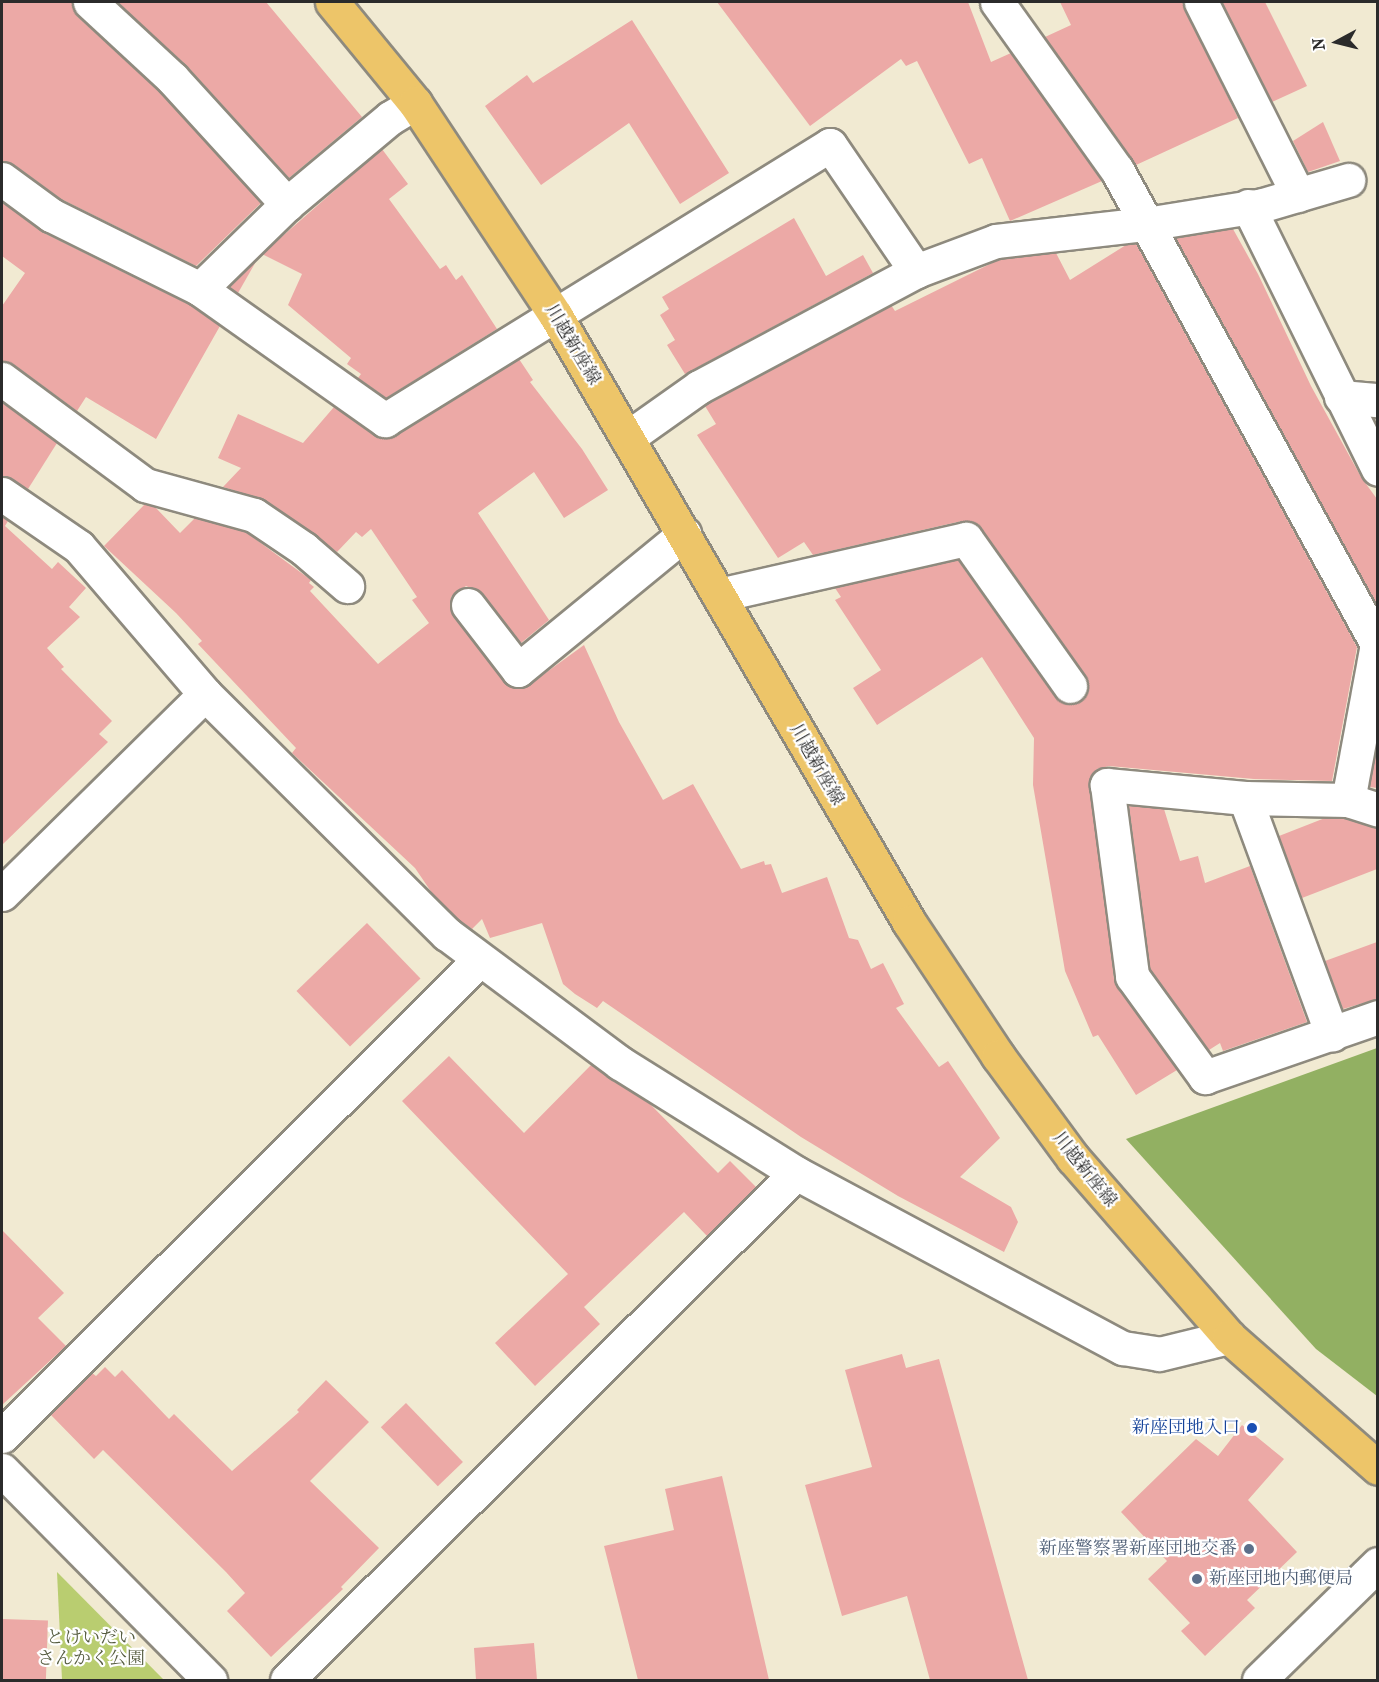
<!DOCTYPE html>
<html>
<head>
<meta charset="utf-8">
<style>
  body { margin:0 }
  #map { position:relative; width:1379px; height:1682px; overflow:hidden; background:#f1ead2; font-family:"IM FELL French Canon","Noto Serif JP",serif }
  div>[style] { position:absolute }
  [style*='--x'] { left:calc(var(--x)*1px); top:calc(var(--y)*1px); width:calc(var(--w)*1px); rotate:calc(var(--a)*1deg) }
  .green>* { inset:0; background:#b9cd70 }
  .forest>* { inset:0; background:#92b062 }
  .building>* { inset:0; background:#eca9a6; transform-origin:0 0 }
  .roads { filter:drop-shadow(2px 0 #8e8a7e) drop-shadow(-2px 0 #8e8a7e) drop-shadow(0 2px #8e8a7e) drop-shadow(0 -2px #8e8a7e) }
  .minor>* { height:33px; margin:-16.5px; padding:0 16.5px; transform-origin:16.5px; border-radius:16.5px; background:#fff }
  .major>* { height:33px; margin:-16.5px; padding:0 16.5px; transform-origin:16.5px; border-radius:16.5px; background:#edc569 }
  .dots>* { width:16px; height:16px; translate:-50% -50%; box-sizing:border-box; border:3px solid #fff; border-radius:50% }
  span { translate:-50% -50%; white-space:nowrap; text-align:center; line-height:1.15; -webkit-text-stroke:4.5px #fff; paint-order:stroke }
  .street-label { font-size:18px; color:#2b2b2b }
  .transit-label { font-size:18px; color:#164399 }
  .right { translate:-100% -50%; text-align:right }
  .service-label { font-size:18px; color:#4e5e75 }
  .left { translate:0 -50%; text-align:left }
  .park-label { font-size:18px; color:#565c40 }
  .frame { position:absolute; inset:0; border:3px solid #2b2b2b; pointer-events:none }
  .north { position:absolute; left:1307px; top:12px; width:60px; height:60px; -webkit-text-stroke:4px #fff; paint-order:stroke; rotate:263deg; font-size:16px; font-weight:700; line-height:24px; text-align:center; color:#2b2b2b }
  .north::after { content:''; display:block; margin:auto; width:21px; height:27px; background:#2b2b2b; clip-path:polygon(50% 0,100% 100%,50% 72%,0 100%) }
</style>
</head>
<body>
<div id="map">
  <div class="green">
    <div style="clip-path:polygon(57px 1572px,164px 1680px,62px 1680px)"></div>
  </div>
  <div class="forest">
    <div style="clip-path:polygon(1377px 1048px,1378px 1048px,1377px 1396px,1316px 1349px,1126px 1139px)"></div>
  </div>
  <div class="building">
    <div style="clip-path:polygon(2px 2px,72px 2px,77px 16px,159px 91px,261px 203px,196px 266px,61px 199px,13px 164px,2px 161px)"></div>
    <div style="clip-path:polygon(117px 2px,266px 2px,362px 117px,289px 178px,186px 65px)"></div>
    <div style="clip-path:polygon(717px 2px,968px 2px,991px 62px,1011px 53px,1102px 181px,1010px 221px,982px 158px,969px 164px,917px 61px,906px 66px,901px 59px,810px 126px)"></div>
    <div style="clip-path:polygon(1060px 2px,1182px 2px,1238px 118px,1136px 165px,1045px 37px,1071px 25px)"></div>
    <div style="clip-path:polygon(1222px 2px,1265px 2px,1307px 86px,1272px 102px)"></div>
    <div style="clip-path:polygon(632px 20px,729px 173px,680px 204px,629px 123px,541px 185px,485px 106px,527px 75px,533px 83px)"></div>
    <div style="clip-path:polygon(1323px 122px,1340px 161px,1308px 172px,1293px 141px)"></div>
    <div style="clip-path:polygon(382px 149px,408px 184px,389px 199px,440px 269px,446px 265px,456px 280px,462px 275px,497px 329px,386px 398px,358px 378px,361px 374px,347px 364px,351px 358px,288px 305px,302px 274px,262px 254px)"></div>
    <div style="clip-path:polygon(2px 202px,42px 232px,190px 305px,220px 326px,156px 439px,86px 397px,77px 411px,13px 364px,2px 361px,2px 306px,25px 273px,2px 256px)"></div>
    <div style="clip-path:polygon(794px 218px,826px 276px,863px 255px,873px 273px,685px 374px,667px 345px,675px 340px,660px 315px,669px 309px,662px 297px)"></div>
    <div style="clip-path:polygon(1233px 229px,1258px 274px,1311px 386px,1361px 477px,1377px 499px,1377px 606px,1176px 238px)"></div>
    <div style="clip-path:polygon(1136px 244px,1357px 647px,1332px 781px,1254px 779px,1109px 766px,1097px 769px,1090px 777px,1114px 979px,1177px 1070px,1136px 1095px,1098px 1035px,1093px 1037px,1065px 971px,1033px 785px,1034px 738px,982px 657px,877px 725px,853px 688px,881px 670px,835px 600px,841px 597px,835px 588px,958px 560px,1055px 697px,1071px 705px,1081px 701px,1089px 685px,1085px 675px,973px 522px,962px 521px,813px 555px,804px 542px,778px 558px,697px 435px,716px 424px,705px 406px,709px 403px,891px 305px,895px 311px,1000px 259px,1056px 253px,1070px 280px,1126px 245px)"></div>
    <div style="clip-path:polygon(258px 258px,238px 293px,229px 287px)"></div>
    <div style="clip-path:polygon(519px 359px,533px 380px,530px 382px,582px 449px,608px 490px,564px 518px,534px 472px,478px 513px,549px 620px,521px 643px,483px 594px,466px 586px,451px 597px,453px 616px,512px 688px,529px 685px,584px 645px,619px 722px,663px 800px,693px 784px,741px 869px,764px 861px,765px 865px,771px 864px,782px 893px,827px 877px,849px 938px,858px 940px,871px 969px,883px 963px,904px 1004px,896px 1008px,939px 1067px,948px 1061px,1000px 1138px,960px 1177px,1011px 1207px,1018px 1222px,1004px 1252px,898px 1196px,801px 1137px,603px 1001px,597px 1008px,575px 994px,563px 984px,542px 923px,490px 938px,482px 919px,472px 929px,459px 920px,432px 893px,415px 868px,292px 753px,296px 748px,198px 644px,202px 641px,176px 613px,104px 546px,145px 504px,155px 507px,180px 533px,195px 518px,246px 532px,311px 580px,309px 583px,314px 587px,310px 591px,378px 664px,429px 623px,412px 600px,417px 597px,371px 529px,362px 537px,356px 532px,337px 552px,265px 500px,223px 487px,241px 468px,218px 458px,238px 414px,303px 443px,334px 407px,385px 439px)"></div>
    <div style="clip-path:polygon(2px 402px,57px 443px,28px 489px,2px 476px)"></div>
    <div style="clip-path:polygon(2px 516px,8px 521px,5px 526px,52px 569px,58px 562px,86px 588px,69px 607px,80px 617px,47px 648px,64px 667px,61px 669px,112px 721px,99px 734px,108px 742px,2px 845px)"></div>
    <div style="clip-path:polygon(1377px 744px,1377px 788px,1370px 787px,1369px 787px)"></div>
    <div style="clip-path:polygon(1129px 806px,1164px 809px,1180px 861px,1198px 856px,1205px 883px,1250px 866px,1307px 1022px,1223px 1051px,1220px 1043px,1209px 1050px,1150px 969px)"></div>
    <div style="clip-path:polygon(1325px 818px,1345px 819px,1377px 828px,1377px 869px,1302px 898px,1279px 836px)"></div>
    <div style="left:367px;top:923px;width:77px;height:98px;rotate:46deg"></div>
    <div style="clip-path:polygon(1377px 942px,1377px 999px,1343px 1009px,1325px 961px)"></div>
    <div style="clip-path:polygon(449px 1056px,524px 1133px,591px 1065px,650px 1104px,718px 1173px,730px 1161px,756px 1187px,707px 1236px,684px 1212px,584px 1307px,600px 1324px,535px 1386px,495px 1343px,568px 1274px,402px 1101px)"></div>
    <div style="clip-path:polygon(2px 1230px,64px 1293px,38px 1318px,66px 1346px,2px 1405px)"></div>
    <div style="clip-path:polygon(902px 1354px,906px 1368px,939px 1359px,1028px 1680px,930px 1680px,907px 1596px,842px 1616px,805px 1485px,872px 1467px,845px 1370px)"></div>
    <div style="clip-path:polygon(105px 1367px,115px 1377px,122px 1370px,169px 1419px,174px 1414px,232px 1471px,299px 1412px,297px 1410px,326px 1380px,369px 1422px,310px 1481px,379px 1548px,341px 1587px,343px 1589px,271px 1657px,227px 1611px,245px 1593px,226px 1572px,103px 1450px,94px 1459px,50px 1414px,92px 1373px,96px 1376px)"></div>
    <div style="left:406px;top:1403px;width:82px;height:35px;rotate:46deg"></div>
    <div style="clip-path:polygon(1242px 1425px,1284px 1459px,1248px 1500px,1297px 1552px,1247px 1600px,1255px 1608px,1205px 1656px,1181px 1631px,1190px 1623px,1148px 1579px,1167px 1561px,1121px 1512px,1196px 1439px,1218px 1456px)"></div>
    <div style="clip-path:polygon(722px 1476px,769px 1680px,638px 1680px,604px 1546px,674px 1530px,665px 1489px)"></div>
    <div style="left:2px;top:1619px;width:46px;height:61px;rotate:2deg"></div>
    <div style="clip-path:polygon(534px 1643px,537px 1680px,476px 1680px,474px 1648px)"></div>
  </div>
  <div class="roads">
    <div class="minor">
      <div style="--x:90;--y:2;--w:112;--a:42.8"></div>
      <div style="--x:172;--y:78;--w:171;--a:47.6"></div>
      <div style="--x:287;--y:204;--w:134;--a:-39.9"></div>
      <div style="--x:390;--y:118;--w:29;--a:-31"></div>
      <div style="--x:997;--y:2;--w:206;--a:54.5"></div>
      <div style="--x:1117;--y:170;--w:541;--a:61.25"></div>
      <div style="--x:1377;--y:644;--w:159;--a:100.5"></div>
      <div style="--x:1348;--y:800;--w:103;--a:-178.9"></div>
      <div style="--x:1245;--y:798;--w:139;--a:-174.6"></div>
      <div style="--x:1107;--y:785;--w:193;--a:82.5"></div>
      <div style="--x:1132;--y:976;--w:125;--a:54.1"></div>
      <div style="--x:1205;--y:1077;--w:183;--a:-19.1"></div>
      <div style="--x:1201;--y:2;--w:216;--a:63.3"></div>
      <div style="--x:2;--y:179;--w:61;--a:36.3"></div>
      <div style="--x:51;--y:215;--w:166;--a:26.4"></div>
      <div style="--x:200;--y:289;--w:122;--a:-44.3"></div>
      <div style="--x:1248;--y:206;--w:293;--a:63.7"></div>
      <div style="--x:200;--y:289;--w:227;--a:35.3"></div>
      <div style="--x:385;--y:420;--w:523;--a:-31.72"></div>
      <div style="--x:830;--y:145;--w:153;--a:55.7"></div>
      <div style="--x:916;--y:271;--w:85;--a:-20.6"></div>
      <div style="--x:996;--y:241;--w:151;--a:-6.5"></div>
      <div style="--x:1146;--y:224;--w:119;--a:-9.2"></div>
      <div style="--x:1263;--y:205;--w:89;--a:-16.4"></div>
      <div style="--x:2;--y:379;--w:178;--a:36.5"></div>
      <div style="--x:145;--y:485;--w:113;--a:15.4"></div>
      <div style="--x:254;--y:515;--w:60;--a:34.2"></div>
      <div style="--x:304;--y:549;--w:57;--a:40.7"></div>
      <div style="--x:1341;--y:397;--w:37;--a:5"></div>
      <div style="--x:627;--y:438;--w:88;--a:-35.3"></div>
      <div style="--x:699;--y:387;--w:246;--a:-28.1"></div>
      <div style="--x:2;--y:494;--w:93;--a:34.5"></div>
      <div style="--x:79;--y:547;--w:194;--a:49.4"></div>
      <div style="--x:205;--y:694;--w:341;--a:44.8"></div>
      <div style="--x:447;--y:934;--w:216;--a:36.7"></div>
      <div style="--x:620;--y:1063;--w:208;--a:32"></div>
      <div style="--x:796;--y:1173;--w:371;--a:28.2"></div>
      <div style="--x:1123;--y:1348;--w:36;--a:9"></div>
      <div style="--x:1159;--y:1354;--w:72;--a:-13.7"></div>
      <div style="--x:719;--y:595;--w:253;--a:-12.8"></div>
      <div style="--x:966;--y:539;--w:180;--a:54.7"></div>
      <div style="--x:468;--y:605;--w:82;--a:52.4"></div>
      <div style="--x:518;--y:670;--w:215;--a:-39.3"></div>
      <div style="--x:1245;--y:798;--w:252;--a:69.8"></div>
      <div style="--x:1348;--y:800;--w:32;--a:18"></div>
      <div style="--x:2;--y:894;--w:285;--a:-44.6"></div>
      <div style="--x:2;--y:1436;--w:675;--a:-44.94"></div>
      <div style="--x:2;--y:1470;--w:296;--a:45.3"></div>
      <div style="--x:287;--y:1680;--w:718;--a:-44.89"></div>
      <div style="--x:1259;--y:1680;--w:166;--a:-44.3"></div>
    </div>
    <div class="major">
      <div style="--x:332;--y:2;--w:131;--a:50.6"></div>
      <div style="--x:415;--y:103;--w:255;--a:56.5"></div>
      <div style="--x:556;--y:316;--w:701;--a:59.78"></div>
      <div style="--x:909;--y:922;--w:161;--a:56.4"></div>
      <div style="--x:998;--y:1056;--w:127;--a:53.7"></div>
      <div style="--x:1073;--y:1158;--w:237;--a:48.9"></div>
      <div style="--x:1229;--y:1337;--w:198;--a:41.3"></div>
    </div>
  </div>
  <div class="dots">
    <div style="left:1252px;top:1428px;background:#1a4fb4"></div>
    <div style="left:1249px;top:1549px;background:#5c6f8a"></div>
    <div style="left:1197px;top:1579px;background:#5c6f8a"></div>
  </div>
  <div class="street-label">
    <span style="left:572px;top:345px;rotate:59deg">川越新座線</span>
    <span style="left:816px;top:765px;rotate:60deg">川越新座線</span>
    <span style="left:1084px;top:1170px;rotate:51deg">川越新座線</span>
  </div>
  <div class="transit-label">
    <span class="right" style="left:1240px;top:1428px">新座団地入口</span>
  </div>
  <div class="service-label">
    <span class="right" style="left:1237px;top:1549px">新座警察署新座団地交番</span>
    <span class="left" style="left:1209px;top:1579px">新座団地内郵便局</span>
  </div>
  <div class="park-label">
    <span style="left:91px;top:1649px">とけいだい<br>さんかく公園</span>
  </div>
  <div class="frame"></div>
  <div class="north">N</div>
</div>
</body>
</html>
